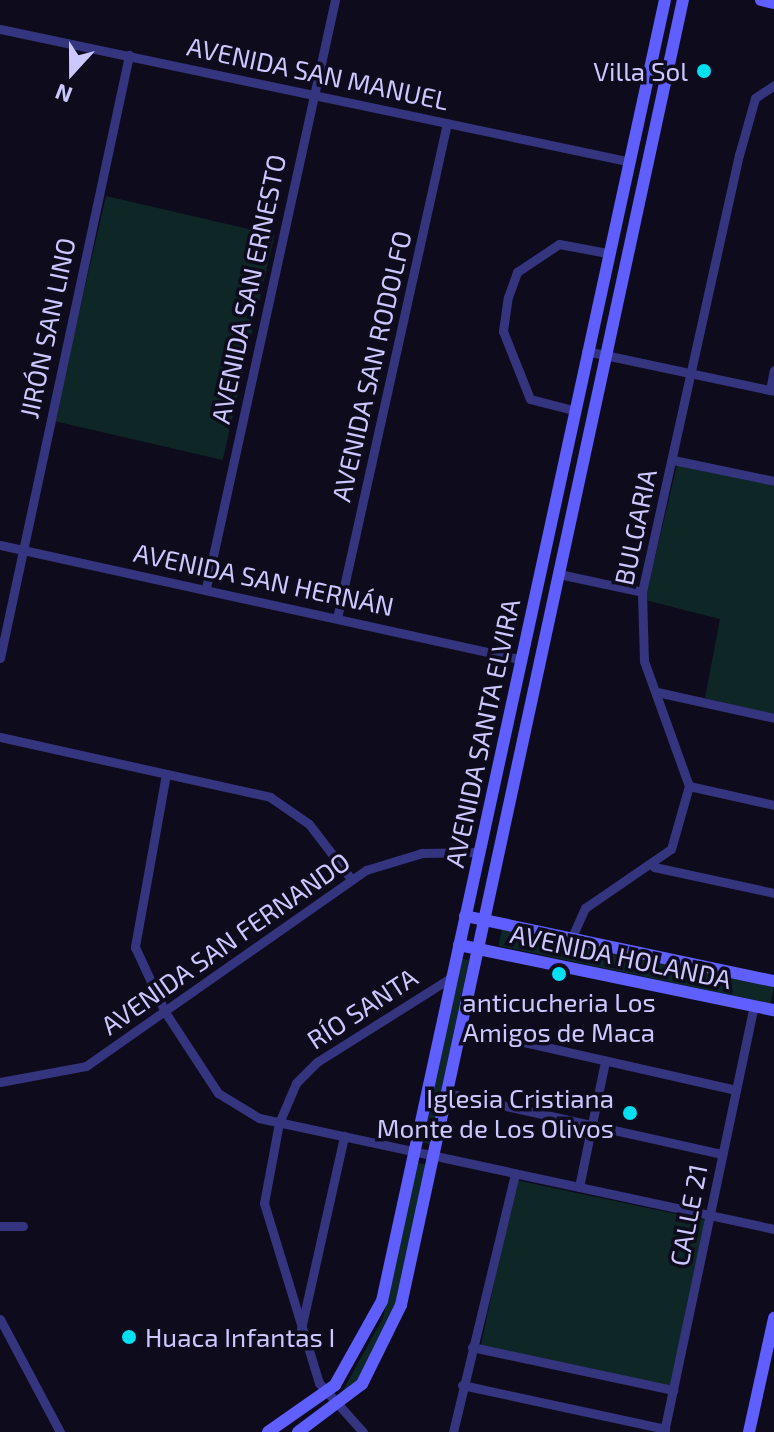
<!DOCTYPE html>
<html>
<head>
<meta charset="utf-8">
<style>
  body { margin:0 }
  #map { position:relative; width:774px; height:1432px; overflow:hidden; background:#0e0b1d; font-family:"Exo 2",sans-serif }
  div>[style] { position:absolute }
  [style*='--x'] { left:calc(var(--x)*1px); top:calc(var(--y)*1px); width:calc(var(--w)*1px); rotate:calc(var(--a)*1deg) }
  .green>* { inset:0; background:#0e2726; transform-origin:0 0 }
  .street>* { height:9px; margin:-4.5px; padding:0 4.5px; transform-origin:4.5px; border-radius:4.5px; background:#35347e }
  .secondary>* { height:12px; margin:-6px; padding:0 6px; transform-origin:6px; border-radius:6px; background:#5f5eff }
  .dots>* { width:22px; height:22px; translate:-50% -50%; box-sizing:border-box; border:4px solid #0e0b1d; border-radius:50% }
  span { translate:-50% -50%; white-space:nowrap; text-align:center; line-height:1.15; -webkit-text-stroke:7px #0e0b1d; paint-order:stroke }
  .poi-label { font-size:26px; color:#cdc7ff }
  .right { translate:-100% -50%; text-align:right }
  .left { translate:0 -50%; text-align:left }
  .street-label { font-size:26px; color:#cdc7ff }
  .north { position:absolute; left:32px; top:32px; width:80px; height:80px; -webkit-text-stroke:6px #0e0b1d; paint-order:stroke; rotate:201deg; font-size:22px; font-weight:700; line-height:32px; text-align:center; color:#cdc7ff }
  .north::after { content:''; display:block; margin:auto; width:28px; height:36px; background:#cdc7ff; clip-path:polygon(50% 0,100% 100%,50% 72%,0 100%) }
</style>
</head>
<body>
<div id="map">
  <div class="green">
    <div style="left:106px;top:196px;width:173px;height:231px;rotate:13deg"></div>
    <div style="clip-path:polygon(677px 465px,774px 486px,774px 715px,705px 698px,720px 619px,645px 600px)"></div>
    <div style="left:502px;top:929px;width:278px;height:17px;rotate:12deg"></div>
    <div style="left:469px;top:960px;width:188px;height:7px;rotate:102deg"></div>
    <div style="clip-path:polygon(418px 1163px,428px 1165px,400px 1296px,357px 1382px,341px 1394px,383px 1318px)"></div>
    <div style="left:516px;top:1180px;width:194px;height:171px;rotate:12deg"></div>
  </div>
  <div class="street">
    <div style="--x:0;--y:29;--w:641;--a:11.89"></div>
    <div style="--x:586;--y:351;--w:192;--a:12"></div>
    <div style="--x:770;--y:390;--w:20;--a:-79"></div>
    <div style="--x:573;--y:410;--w:44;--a:-165.7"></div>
    <div style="--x:530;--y:399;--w:73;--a:-111.7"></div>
    <div style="--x:503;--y:331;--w:34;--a:-82"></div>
    <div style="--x:508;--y:297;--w:27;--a:-70"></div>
    <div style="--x:517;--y:272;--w:50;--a:-33.7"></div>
    <div style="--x:559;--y:244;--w:49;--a:10.6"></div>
    <div style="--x:673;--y:460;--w:103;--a:11.7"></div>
    <div style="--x:0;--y:545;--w:531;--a:12.39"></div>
    <div style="--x:559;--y:574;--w:85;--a:12.2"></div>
    <div style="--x:206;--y:588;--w:602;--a:-77.63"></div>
    <div style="--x:337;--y:618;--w:507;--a:-77.47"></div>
    <div style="--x:0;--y:658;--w:617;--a:-77.92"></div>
    <div style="--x:657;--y:692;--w:120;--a:12.5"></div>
    <div style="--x:0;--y:737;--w:277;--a:12.5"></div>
    <div style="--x:270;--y:797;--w:47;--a:34.7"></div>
    <div style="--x:309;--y:824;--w:69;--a:52.6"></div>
    <div style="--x:166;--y:774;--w:176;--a:100.2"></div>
    <div style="--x:135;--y:947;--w:72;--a:65.2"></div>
    <div style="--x:165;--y:1012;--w:97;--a:56.8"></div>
    <div style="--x:218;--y:1093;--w:48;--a:31.4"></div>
    <div style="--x:259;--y:1118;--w:527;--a:12.16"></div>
    <div style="--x:689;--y:786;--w:87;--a:12.6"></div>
    <div style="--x:654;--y:867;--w:123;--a:12.2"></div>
    <div style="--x:572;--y:937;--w:32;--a:-66"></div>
    <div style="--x:585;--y:908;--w:104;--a:-34.5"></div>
    <div style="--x:671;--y:849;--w:66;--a:-74.1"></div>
    <div style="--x:689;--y:786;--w:133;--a:-109.8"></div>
    <div style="--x:644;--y:661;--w:69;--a:-91.7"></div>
    <div style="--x:642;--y:592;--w:448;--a:-77.5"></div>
    <div style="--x:739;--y:155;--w:59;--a:-74.3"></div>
    <div style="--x:755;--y:98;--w:23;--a:-34"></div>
    <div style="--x:461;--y:1028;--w:282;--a:12.7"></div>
    <div style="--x:0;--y:1082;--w:87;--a:-10.5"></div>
    <div style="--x:86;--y:1066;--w:342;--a:-35"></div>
    <div style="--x:366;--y:870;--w:59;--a:-16.9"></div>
    <div style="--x:422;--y:853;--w:58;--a:-1"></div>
    <div style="--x:447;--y:1093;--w:282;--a:12.5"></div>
    <div style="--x:579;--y:1187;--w:129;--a:-78.3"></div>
    <div style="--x:0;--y:1226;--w:23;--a:0"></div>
    <div style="--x:0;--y:1319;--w:128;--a:62"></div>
    <div style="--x:301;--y:1329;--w:198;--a:-77.4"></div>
    <div style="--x:472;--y:1347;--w:206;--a:12.1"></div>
    <div style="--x:462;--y:1385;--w:208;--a:12.2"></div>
    <div style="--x:363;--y:1432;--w:66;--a:-131.9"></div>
    <div style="--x:319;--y:1383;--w:188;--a:-107"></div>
    <div style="--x:264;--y:1203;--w:81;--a:-79.4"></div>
    <div style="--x:279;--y:1123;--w:43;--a:-67"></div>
    <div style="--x:296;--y:1083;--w:30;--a:-45"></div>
    <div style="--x:317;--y:1062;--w:160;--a:-32.2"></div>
    <div style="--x:453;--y:1432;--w:266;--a:-76.5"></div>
    <div style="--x:664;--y:1432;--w:435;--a:-78.1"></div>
  </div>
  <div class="secondary">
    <div style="--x:761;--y:0;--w:13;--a:13"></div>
    <div style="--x:465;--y:916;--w:316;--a:11.9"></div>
    <div style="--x:459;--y:945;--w:322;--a:11.7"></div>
    <div style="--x:268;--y:1432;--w:82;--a:-35"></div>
    <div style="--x:335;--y:1385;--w:96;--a:-60.8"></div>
    <div style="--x:382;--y:1301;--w:1331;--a:-77.73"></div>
    <div style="--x:298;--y:1432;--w:80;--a:-36.9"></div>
    <div style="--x:362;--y:1384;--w:88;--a:-63.7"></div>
    <div style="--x:401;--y:1305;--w:1335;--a:-77.81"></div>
    <div style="--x:749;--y:1432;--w:117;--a:-77.6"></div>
  </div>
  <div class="dots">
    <div style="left:704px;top:71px;background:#00def2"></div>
    <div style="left:559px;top:974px;background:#00def2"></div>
    <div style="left:630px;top:1113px;background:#00def2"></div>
    <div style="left:129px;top:1337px;background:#00def2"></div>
  </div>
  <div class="poi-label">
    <span class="right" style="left:688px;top:71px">Villa Sol</span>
    <span style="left:559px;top:1017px">anticucheria Los<br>Amigos de Maca</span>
    <span class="right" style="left:614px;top:1113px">Iglesia Cristiana<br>Monte de Los Olivos</span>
    <span class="left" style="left:145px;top:1337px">Huaca Infantas I</span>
  </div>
  <div class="street-label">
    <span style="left:318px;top:73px;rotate:12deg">AVENIDA SAN MANUEL</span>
    <span style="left:248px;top:289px;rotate:-78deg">AVENIDA SAN ERNESTO</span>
    <span style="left:47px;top:328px;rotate:-78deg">JIRÓN SAN LINO</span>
    <span style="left:371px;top:366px;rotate:-77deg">AVENIDA SAN RODOLFO</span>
    <span style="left:635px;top:527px;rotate:-78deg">BULGARIA</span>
    <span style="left:264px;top:579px;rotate:12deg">AVENIDA SAN HERNÁN</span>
    <span style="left:482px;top:733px;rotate:-78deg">AVENIDA SANTA ELVIRA</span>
    <span style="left:225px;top:943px;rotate:-35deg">AVENIDA SAN FERNANDO</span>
    <span style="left:621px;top:956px;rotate:12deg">AVENIDA HOLANDA</span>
    <span style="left:362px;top:1008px;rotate:-33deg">RÍO SANTA</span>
    <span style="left:688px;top:1215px;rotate:-79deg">CALLE 21</span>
  </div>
  <div class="north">N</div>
</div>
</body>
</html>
